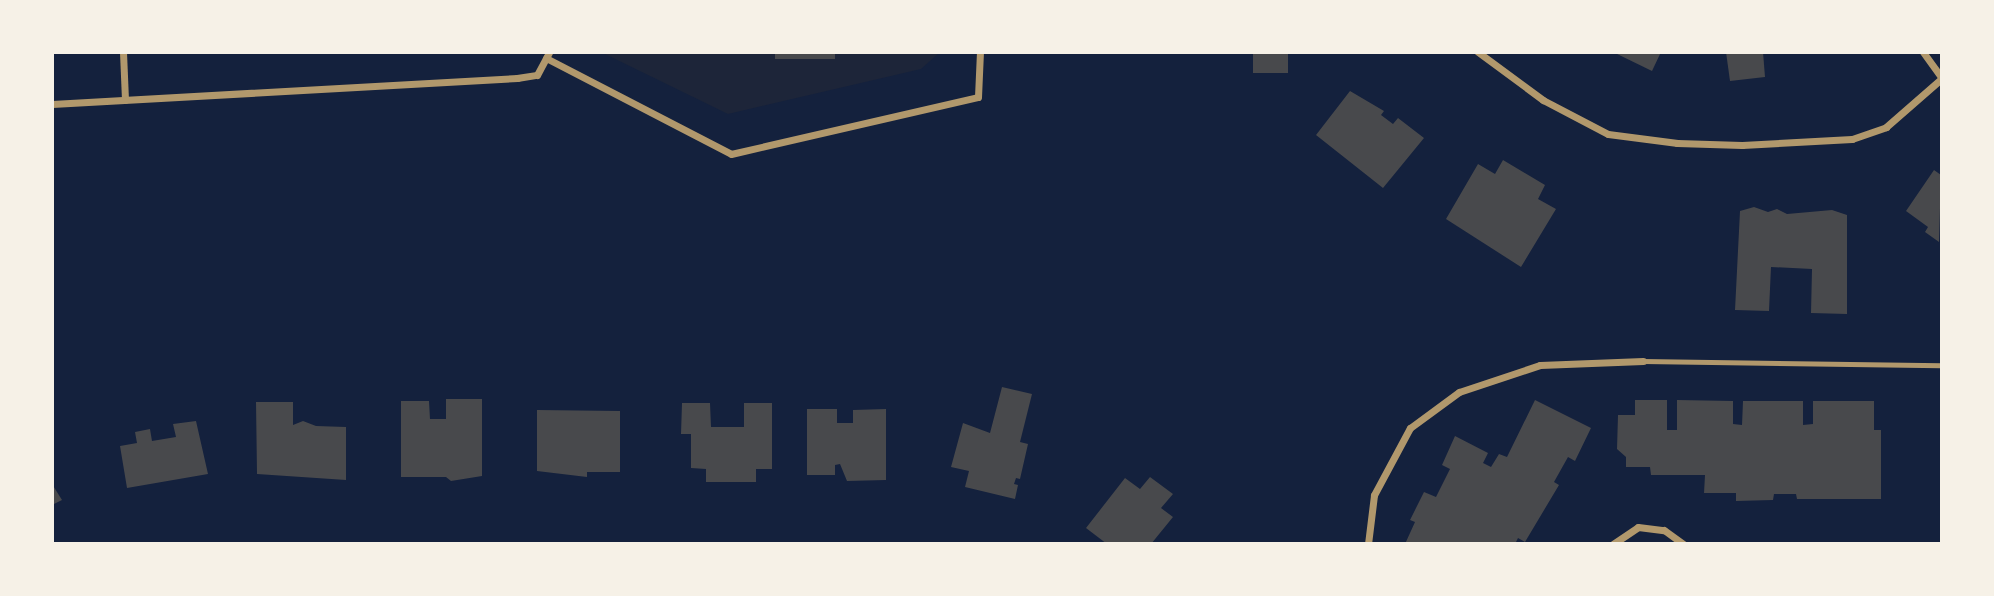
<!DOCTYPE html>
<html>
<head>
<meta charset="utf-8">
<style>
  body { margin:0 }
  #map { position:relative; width:1994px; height:596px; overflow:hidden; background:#14213d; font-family:Bitter,serif }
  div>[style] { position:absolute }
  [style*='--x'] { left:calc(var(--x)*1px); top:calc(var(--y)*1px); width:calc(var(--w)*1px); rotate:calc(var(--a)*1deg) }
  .green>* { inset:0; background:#1d2539 }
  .building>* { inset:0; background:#48494c; transform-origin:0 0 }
  .service>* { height:5px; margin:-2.5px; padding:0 2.5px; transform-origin:2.5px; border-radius:2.5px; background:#b1986c }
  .minor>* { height:7px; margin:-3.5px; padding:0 3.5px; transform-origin:3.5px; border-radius:3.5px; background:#b1986c }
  span { translate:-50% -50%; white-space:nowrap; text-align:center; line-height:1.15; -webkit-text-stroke:7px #f6f1e7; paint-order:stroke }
  .frame { position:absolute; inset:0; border:54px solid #f6f1e7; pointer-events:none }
</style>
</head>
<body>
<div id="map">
  <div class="green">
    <div style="clip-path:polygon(603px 53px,939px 53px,921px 69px,728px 114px)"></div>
  </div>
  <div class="building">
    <div style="left:775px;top:52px;width:60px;height:7px"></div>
    <div style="left:1253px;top:52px;width:35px;height:21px"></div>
    <div style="clip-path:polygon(1613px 52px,1661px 52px,1652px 71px)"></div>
    <div style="clip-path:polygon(1726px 52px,1763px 52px,1765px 77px,1730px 81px)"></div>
    <div style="clip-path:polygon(1350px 91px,1384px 111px,1381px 115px,1393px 124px,1398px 118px,1424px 138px,1383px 188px,1316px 135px)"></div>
    <div style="clip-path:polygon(1503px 160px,1545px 185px,1538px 199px,1556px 209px,1521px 267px,1446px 219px,1478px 164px,1495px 174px)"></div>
    <div style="clip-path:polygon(1934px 170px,1941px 175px,1939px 242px,1925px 232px,1928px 227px,1906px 211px)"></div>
    <div style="clip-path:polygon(1754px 207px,1768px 212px,1777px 209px,1787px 214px,1832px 210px,1847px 215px,1847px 314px,1811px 313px,1812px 269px,1771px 267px,1769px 311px,1735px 310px,1740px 211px)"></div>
    <div style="clip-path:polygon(1002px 387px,1032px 394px,1020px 442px,1028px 444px,1020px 479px,1016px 478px,1014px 484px,1018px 485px,1015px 499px,965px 487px,969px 471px,951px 467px,963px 423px,990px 433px)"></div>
    <div style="clip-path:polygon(446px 399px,482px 399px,482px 476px,451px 481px,446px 477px,401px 477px,401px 401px,429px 401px,430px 419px,446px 419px)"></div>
    <div style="clip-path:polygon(1535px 400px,1591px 428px,1575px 461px,1568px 457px,1554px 482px,1559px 485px,1525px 542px,1518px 538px,1515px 544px,1405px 544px,1415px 522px,1410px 520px,1424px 492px,1436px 497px,1450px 469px,1442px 465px,1455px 436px,1488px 453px,1483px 463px,1491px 467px,1499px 454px,1507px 457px)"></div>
    <div style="clip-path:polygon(1635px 400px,1667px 400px,1667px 430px,1677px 430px,1677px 400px,1733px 401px,1733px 424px,1742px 425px,1743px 401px,1803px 401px,1803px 425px,1813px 424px,1813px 401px,1874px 401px,1874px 430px,1881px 430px,1881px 499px,1797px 499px,1796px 494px,1774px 494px,1773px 500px,1736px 501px,1736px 493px,1704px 493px,1705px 475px,1651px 475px,1650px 467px,1626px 467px,1626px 457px,1617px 449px,1618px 415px,1635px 415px)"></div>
    <div style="clip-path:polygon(256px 402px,293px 402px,293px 425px,303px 421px,316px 426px,346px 427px,346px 480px,257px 474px)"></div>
    <div style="clip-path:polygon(682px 403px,710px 403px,711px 427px,744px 427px,744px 403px,772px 403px,772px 469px,756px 469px,756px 482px,706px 482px,706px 469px,691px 468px,691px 434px,681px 434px)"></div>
    <div style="clip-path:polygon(807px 409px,837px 409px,837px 423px,853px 423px,853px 410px,886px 409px,886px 480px,847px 481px,840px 464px,835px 465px,835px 475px,807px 475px)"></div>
    <div style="clip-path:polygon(537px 410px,620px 411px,620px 472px,587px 472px,587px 477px,537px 471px)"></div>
    <div style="clip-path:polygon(196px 421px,208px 474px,127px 488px,120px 446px,137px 443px,135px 432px,150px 429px,152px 441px,176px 437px,173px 424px)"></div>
    <div style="clip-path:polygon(1150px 477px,1173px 494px,1161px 508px,1173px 517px,1151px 544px,1107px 544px,1086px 528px,1125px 478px,1140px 489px)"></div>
    <div style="clip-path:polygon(52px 484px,62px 500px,52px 505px)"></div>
  </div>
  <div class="service">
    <div style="--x:1643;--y:361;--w:298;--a:0.8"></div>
  </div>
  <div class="minor">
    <div style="--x:123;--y:52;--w:48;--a:87.6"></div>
    <div style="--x:1478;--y:52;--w:81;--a:36.4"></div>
    <div style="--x:1543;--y:100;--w:73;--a:27.6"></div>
    <div style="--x:1608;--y:134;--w:70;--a:7.4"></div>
    <div style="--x:1677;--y:143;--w:65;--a:1.8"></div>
    <div style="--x:1742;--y:145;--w:110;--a:-3.1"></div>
    <div style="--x:1852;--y:139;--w:36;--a:-19"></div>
    <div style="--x:1886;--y:127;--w:73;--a:-41.1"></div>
    <div style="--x:1923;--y:52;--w:31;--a:54"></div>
    <div style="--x:546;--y:58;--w:208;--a:27.4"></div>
    <div style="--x:731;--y:154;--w:253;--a:-13"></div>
    <div style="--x:978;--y:97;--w:45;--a:-87.5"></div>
    <div style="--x:52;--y:104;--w:466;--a:-3.2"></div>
    <div style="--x:517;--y:78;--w:20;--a:-9"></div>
    <div style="--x:537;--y:75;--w:26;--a:-62"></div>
    <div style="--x:1368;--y:544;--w:49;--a:-83"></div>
    <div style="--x:1374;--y:495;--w:76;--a:-61.8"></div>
    <div style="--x:1410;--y:428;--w:61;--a:-36.3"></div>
    <div style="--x:1459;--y:392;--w:85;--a:-18.4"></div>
    <div style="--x:1540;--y:365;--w:103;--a:-2.2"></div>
    <div style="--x:1613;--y:544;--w:30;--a:-34"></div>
    <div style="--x:1638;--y:527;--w:26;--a:7"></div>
    <div style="--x:1664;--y:530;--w:24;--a:36"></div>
  </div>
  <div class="frame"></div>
</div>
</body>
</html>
